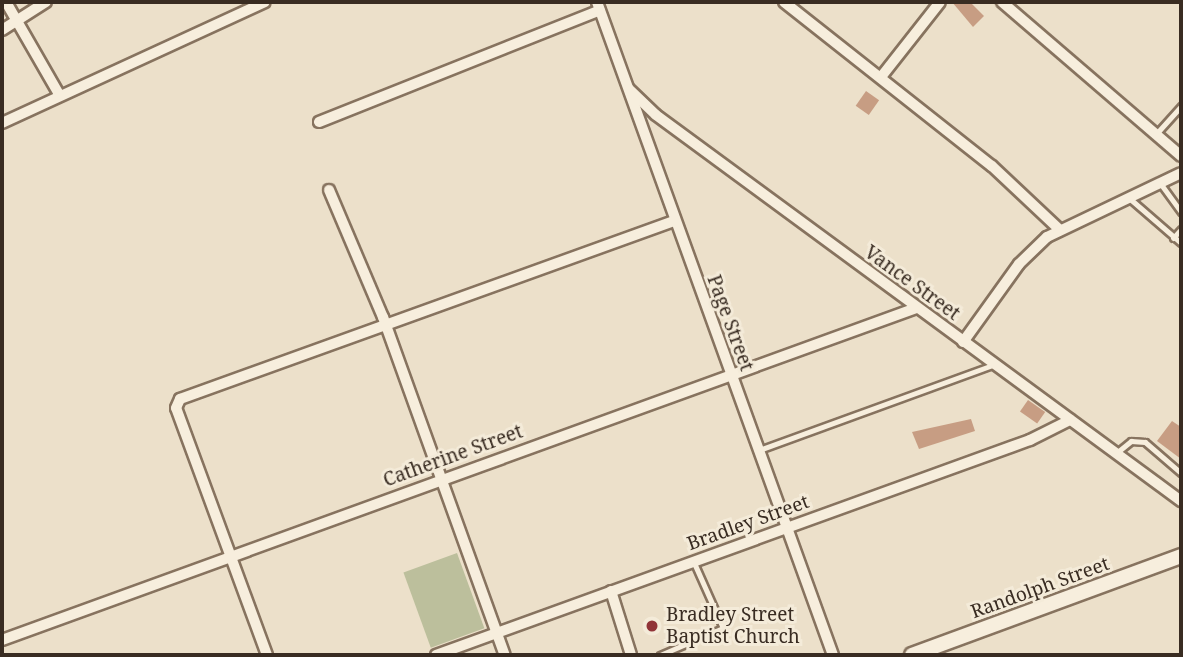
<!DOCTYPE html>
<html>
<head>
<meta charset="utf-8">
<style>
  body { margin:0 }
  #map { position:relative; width:1183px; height:657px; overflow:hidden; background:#ece0ca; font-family:"Noto Serif",serif }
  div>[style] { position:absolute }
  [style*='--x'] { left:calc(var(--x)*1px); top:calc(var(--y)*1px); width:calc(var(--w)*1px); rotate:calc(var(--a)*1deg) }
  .cemetery>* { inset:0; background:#bcbf9c; transform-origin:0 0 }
  .building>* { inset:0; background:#c79d83; transform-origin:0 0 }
  .roads { filter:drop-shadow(2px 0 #87735f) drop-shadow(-2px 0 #87735f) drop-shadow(0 2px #87735f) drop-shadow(0 -2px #87735f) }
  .lane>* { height:5px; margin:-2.5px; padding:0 2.5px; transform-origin:2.5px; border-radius:2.5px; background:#f7eedd }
  .street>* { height:10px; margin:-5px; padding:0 5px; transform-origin:5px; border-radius:5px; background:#f7eedd }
  .secondary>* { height:14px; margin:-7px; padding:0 7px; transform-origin:7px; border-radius:7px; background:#f7eedd }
  .dots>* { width:19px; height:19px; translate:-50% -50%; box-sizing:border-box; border:4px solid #f4ebd9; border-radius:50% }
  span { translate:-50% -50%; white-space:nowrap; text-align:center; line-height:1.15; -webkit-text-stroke:6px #f4ebd9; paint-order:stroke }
  .street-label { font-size:19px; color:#392c22 }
  .poi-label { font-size:19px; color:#392c22 }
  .left { translate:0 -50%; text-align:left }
  .frame { position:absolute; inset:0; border:4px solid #392c22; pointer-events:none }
</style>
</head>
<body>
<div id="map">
  <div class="cemetery">
    <div style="left:457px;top:553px;width:80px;height:57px;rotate:70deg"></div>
  </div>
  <div class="building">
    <div style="clip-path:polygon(952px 2px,970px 2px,984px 16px,973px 27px)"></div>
    <div style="left:866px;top:91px;width:16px;height:18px;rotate:35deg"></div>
    <div style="left:1028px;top:400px;width:21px;height:14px;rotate:35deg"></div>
    <div style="clip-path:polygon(971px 419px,975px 431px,919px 449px,912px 432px)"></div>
    <div style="clip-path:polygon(1172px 421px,1181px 427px,1181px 459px,1157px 441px)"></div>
  </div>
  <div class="roads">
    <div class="lane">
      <div style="--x:1156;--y:134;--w:38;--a:-48"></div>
      <div style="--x:1160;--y:183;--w:36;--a:54"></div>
      <div style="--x:1129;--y:198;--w:69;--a:40.9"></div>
      <div style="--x:1173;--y:238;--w:12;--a:-48"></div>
      <div style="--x:759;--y:450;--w:249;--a:-20"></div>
      <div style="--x:1115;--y:454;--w:21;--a:-39"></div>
      <div style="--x:1131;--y:441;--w:14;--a:4"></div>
      <div style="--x:1145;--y:442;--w:48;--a:40.7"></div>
      <div style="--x:660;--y:655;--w:69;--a:-23.2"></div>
      <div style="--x:723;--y:628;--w:71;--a:-114"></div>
    </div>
    <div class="street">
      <div style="--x:6;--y:2;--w:108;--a:60.1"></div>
      <div style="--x:597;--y:2;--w:694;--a:70.13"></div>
      <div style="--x:784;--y:2;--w:265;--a:38.3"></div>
      <div style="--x:992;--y:166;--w:93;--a:43.3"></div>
      <div style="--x:1002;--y:2;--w:236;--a:40.7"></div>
      <div style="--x:2;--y:30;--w:52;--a:-32.5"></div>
      <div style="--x:881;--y:77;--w:95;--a:-51.8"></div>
      <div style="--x:629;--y:89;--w:37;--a:44"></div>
      <div style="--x:656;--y:115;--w:652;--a:36.32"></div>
      <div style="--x:319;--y:122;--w:302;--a:-21.7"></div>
      <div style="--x:2;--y:123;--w:289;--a:-24.7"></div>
      <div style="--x:329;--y:190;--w:138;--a:67"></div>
      <div style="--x:383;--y:317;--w:359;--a:70.2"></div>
      <div style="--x:963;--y:342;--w:96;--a:-54.3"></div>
      <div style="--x:1019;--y:264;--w:39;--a:-44"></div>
      <div style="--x:1047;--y:237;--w:148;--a:-25.5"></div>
      <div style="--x:611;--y:591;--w:67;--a:72.6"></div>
      <div style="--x:2;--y:640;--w:972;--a:-19.96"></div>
      <div style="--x:267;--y:655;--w:263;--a:-110.2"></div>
      <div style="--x:176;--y:408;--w:10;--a:-66"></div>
      <div style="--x:180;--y:399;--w:525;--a:-19.82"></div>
      <div style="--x:436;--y:655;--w:632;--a:-19.9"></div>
      <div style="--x:1030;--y:440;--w:45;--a:-26.6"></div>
    </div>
    <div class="secondary">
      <div style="--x:912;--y:655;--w:287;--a:-20.2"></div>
    </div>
  </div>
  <div class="dots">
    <div style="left:652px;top:626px;background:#913438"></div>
  </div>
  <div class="street-label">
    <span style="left:912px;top:283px;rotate:36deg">Vance Street</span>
    <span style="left:730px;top:323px;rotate:70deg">Page Street</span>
    <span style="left:453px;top:456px;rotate:-20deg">Catherine Street</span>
    <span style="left:748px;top:523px;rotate:-20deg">Bradley Street</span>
    <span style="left:1040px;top:588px;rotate:-20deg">Randolph Street</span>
  </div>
  <div class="poi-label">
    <span class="left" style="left:666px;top:626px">Bradley Street<br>Baptist Church</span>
  </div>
  <div class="frame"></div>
</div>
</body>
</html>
